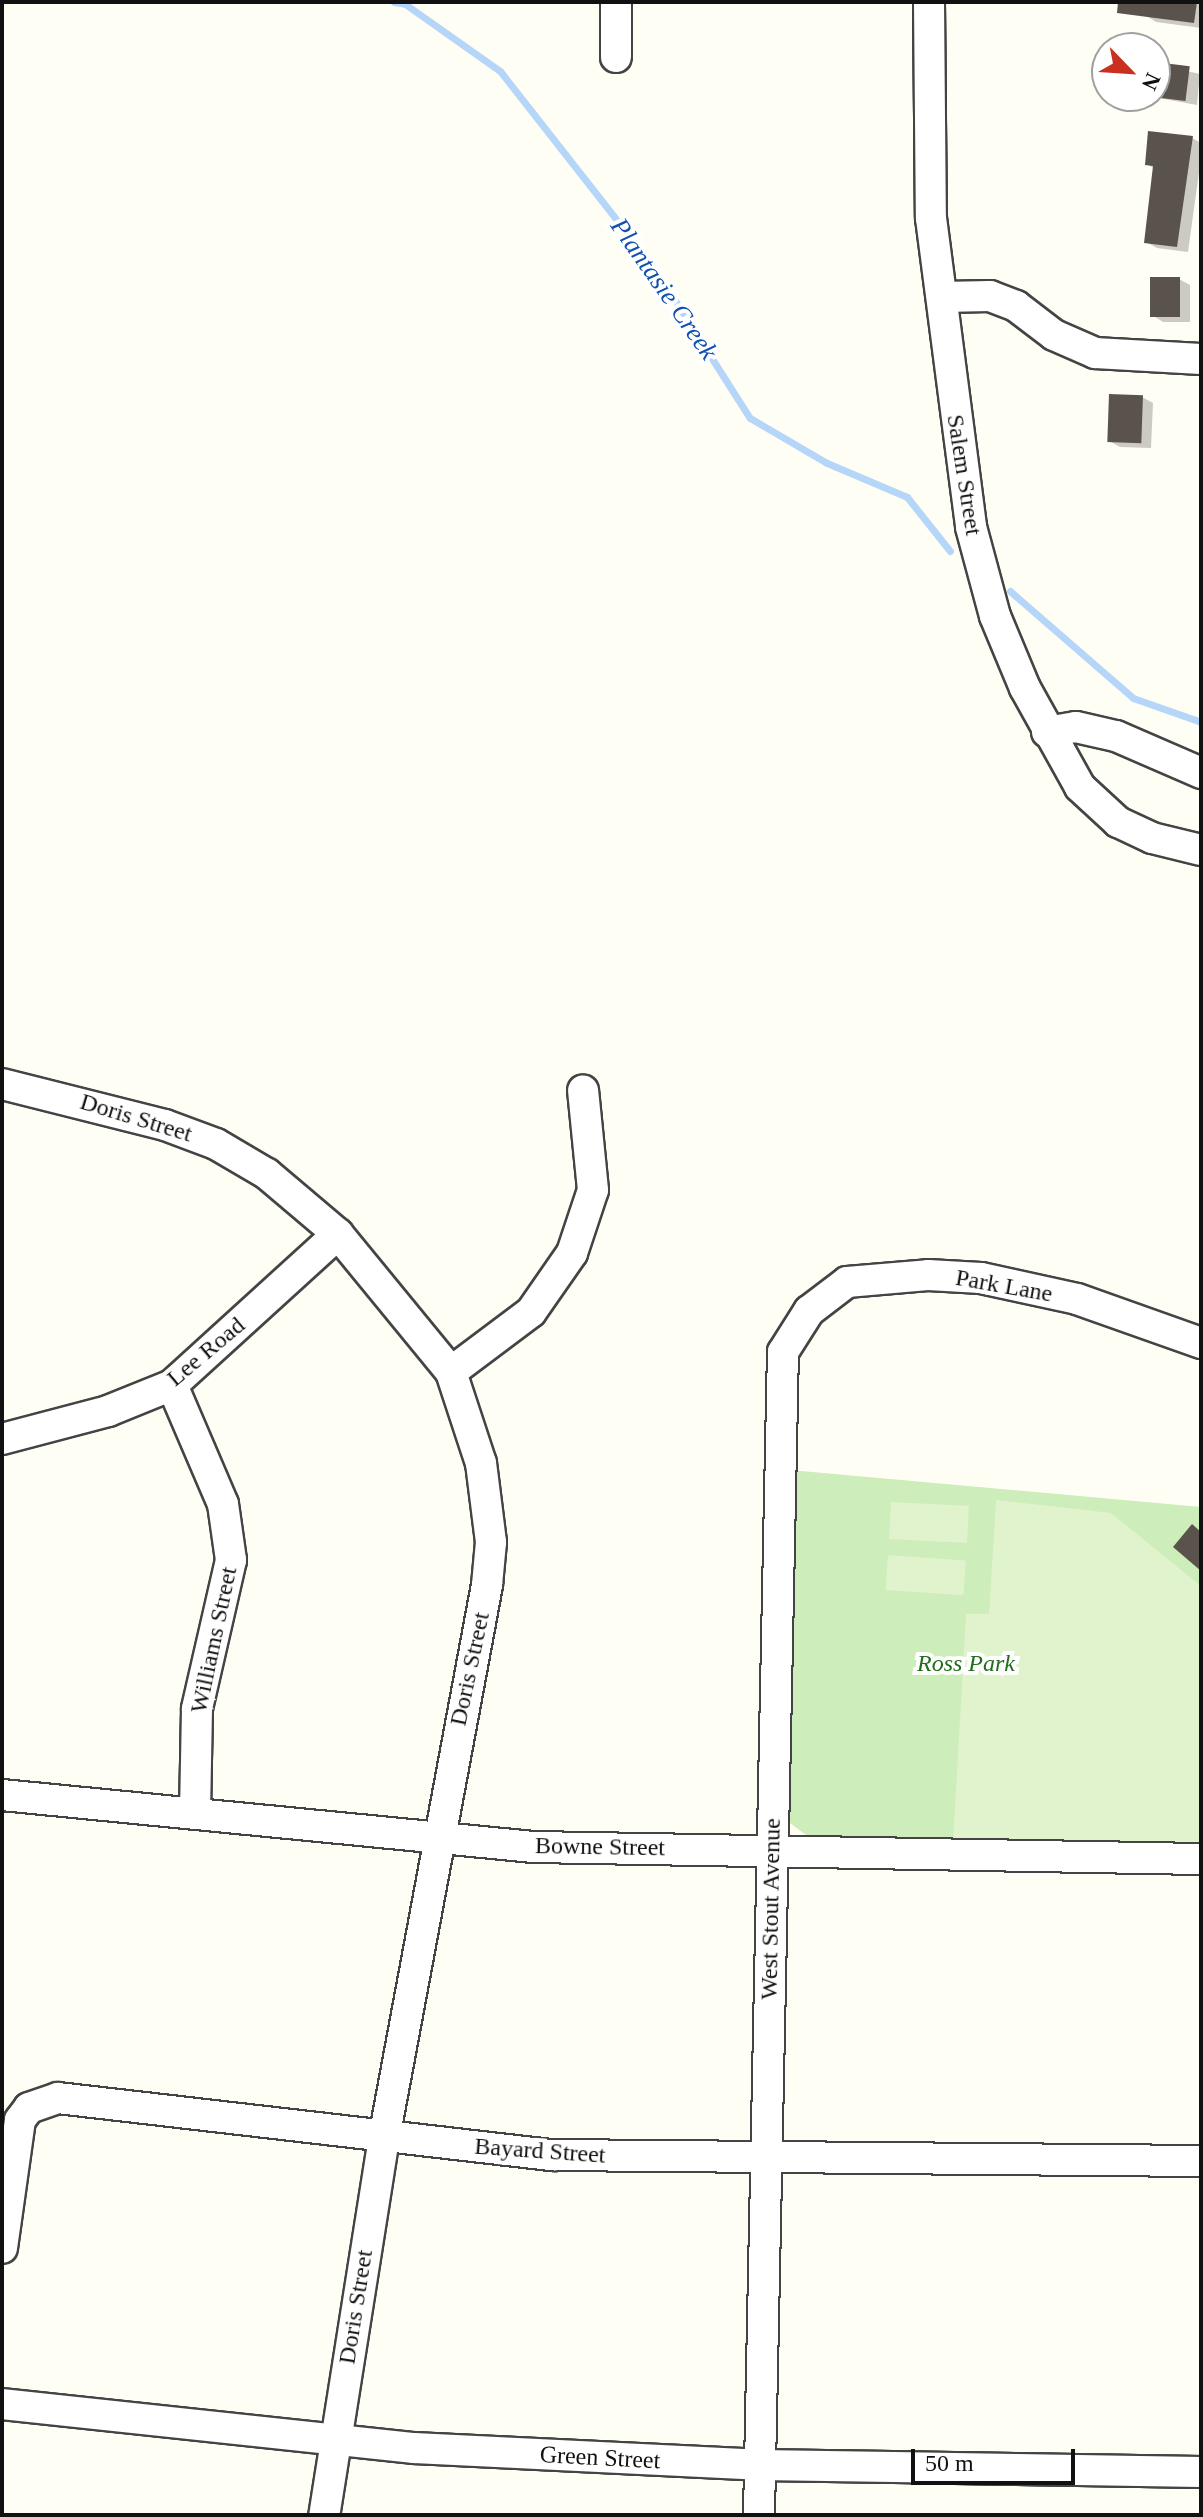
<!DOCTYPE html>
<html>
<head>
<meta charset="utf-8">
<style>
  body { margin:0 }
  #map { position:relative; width:1203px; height:2517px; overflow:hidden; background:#fffef4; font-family:"Times New Roman",serif }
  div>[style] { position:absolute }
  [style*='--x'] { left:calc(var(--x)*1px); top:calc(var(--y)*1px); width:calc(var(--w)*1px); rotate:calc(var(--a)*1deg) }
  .green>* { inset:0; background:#cdedba }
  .pitch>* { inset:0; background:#e0f3cd; transform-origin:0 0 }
  .shadow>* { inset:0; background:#0003 }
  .stream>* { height:7px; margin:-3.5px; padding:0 3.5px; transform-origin:3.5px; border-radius:3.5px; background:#b6d6f9 }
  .building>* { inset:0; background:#5a534c; transform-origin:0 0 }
  .roads { filter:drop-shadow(2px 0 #444) drop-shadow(-2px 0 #444) drop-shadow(0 2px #444) drop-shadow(0 -2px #444) }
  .minor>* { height:30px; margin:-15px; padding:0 15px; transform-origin:15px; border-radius:15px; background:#fff }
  span { translate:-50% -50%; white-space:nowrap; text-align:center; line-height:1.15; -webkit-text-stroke:8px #fff; paint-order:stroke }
  .street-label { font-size:24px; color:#111 }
  .park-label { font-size:24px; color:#216d1c; font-style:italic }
  .water-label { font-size:26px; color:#1151ab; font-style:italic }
  .frame { position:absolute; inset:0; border:4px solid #111; pointer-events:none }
  .north { position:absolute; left:1091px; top:32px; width:80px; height:80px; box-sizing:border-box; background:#fff; border:2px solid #a0a0a0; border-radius:50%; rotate:115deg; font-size:22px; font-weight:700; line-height:32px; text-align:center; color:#111 }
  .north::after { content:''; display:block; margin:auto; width:28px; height:36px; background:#ca301f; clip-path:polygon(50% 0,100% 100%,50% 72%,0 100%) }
  .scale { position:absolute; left:911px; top:2449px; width:164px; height:36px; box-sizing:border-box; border:4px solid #111; border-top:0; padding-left:10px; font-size:24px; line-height:28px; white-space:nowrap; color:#111; -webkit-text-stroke:6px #fff; paint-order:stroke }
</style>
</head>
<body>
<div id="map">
  <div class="green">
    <div style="clip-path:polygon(790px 1470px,1201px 1507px,1201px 1843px,810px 1838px,786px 1820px)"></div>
  </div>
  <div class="pitch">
    <div style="clip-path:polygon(996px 1500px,1111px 1513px,1201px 1586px,1201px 1843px,953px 1842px,966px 1614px,989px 1614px)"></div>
    <div style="left:891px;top:1502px;width:78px;height:37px;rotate:3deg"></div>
    <div style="left:888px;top:1555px;width:78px;height:35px;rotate:4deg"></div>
  </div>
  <div class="shadow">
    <div style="clip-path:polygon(1147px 2px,1201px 2px,1201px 28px,1156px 22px,1145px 15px)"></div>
    <div style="clip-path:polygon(1155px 64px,1200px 74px,1197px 105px,1148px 96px,1155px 96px)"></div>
    <div style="clip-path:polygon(1192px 138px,1201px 143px,1201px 158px,1188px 252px,1157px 248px,1146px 242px,1155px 169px,1147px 164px)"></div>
    <div style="clip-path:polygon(1179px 279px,1190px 285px,1190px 322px,1163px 322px,1152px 315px)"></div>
    <div style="clip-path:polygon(1142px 397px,1153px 403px,1151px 448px,1120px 447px,1109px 441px)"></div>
  </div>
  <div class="stream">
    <div style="--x:394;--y:2;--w:11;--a:10"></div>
    <div style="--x:405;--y:4;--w:116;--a:35.2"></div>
    <div style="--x:500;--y:71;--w:248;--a:51.9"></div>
    <div style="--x:653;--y:266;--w:180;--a:57.5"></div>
    <div style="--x:750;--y:418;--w:89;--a:30.3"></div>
    <div style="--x:827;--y:463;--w:87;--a:23"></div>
    <div style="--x:907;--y:497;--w:69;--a:51.5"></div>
    <div style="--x:1010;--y:591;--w:163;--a:41"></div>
    <div style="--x:1133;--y:698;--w:72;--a:19.4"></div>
  </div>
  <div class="building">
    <div style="clip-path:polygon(1118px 2px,1197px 2px,1194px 23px,1117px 13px)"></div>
    <div style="left:1155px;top:62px;width:35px;height:35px;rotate:7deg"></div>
    <div style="clip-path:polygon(1148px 131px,1193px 136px,1177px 247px,1144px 243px,1153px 166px,1145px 165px)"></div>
    <div style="left:1150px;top:277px;width:30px;height:40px"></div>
    <div style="left:1109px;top:394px;width:34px;height:48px;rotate:2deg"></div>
    <div style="clip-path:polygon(1192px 1524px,1201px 1532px,1201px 1571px,1173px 1547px)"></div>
  </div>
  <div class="roads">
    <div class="minor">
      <div style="--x:929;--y:2;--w:216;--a:89.5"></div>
      <div style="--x:931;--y:218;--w:312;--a:82.6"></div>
      <div style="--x:971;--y:527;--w:92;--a:74.9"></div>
      <div style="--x:995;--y:616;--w:78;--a:67.4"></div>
      <div style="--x:1025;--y:688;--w:113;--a:60.9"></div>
      <div style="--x:1080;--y:787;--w:52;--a:42.6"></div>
      <div style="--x:1118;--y:822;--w:38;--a:25"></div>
      <div style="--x:1152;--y:838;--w:50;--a:13.8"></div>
      <div style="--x:616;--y:57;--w:55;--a:-90"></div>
      <div style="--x:942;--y:297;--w:48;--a:-1.2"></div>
      <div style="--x:990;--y:296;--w:28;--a:21"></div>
      <div style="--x:1016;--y:306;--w:48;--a:37.3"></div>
      <div style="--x:1054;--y:335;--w:45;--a:23.7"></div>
      <div style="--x:1095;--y:353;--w:106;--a:3.2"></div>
      <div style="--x:1047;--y:732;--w:29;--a:-10"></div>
      <div style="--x:1076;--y:727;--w:41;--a:12.7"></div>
      <div style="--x:1116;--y:736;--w:93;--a:23.5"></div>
      <div style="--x:2;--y:1084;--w:168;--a:14.1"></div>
      <div style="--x:165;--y:1125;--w:54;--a:20.4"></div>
      <div style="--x:216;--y:1144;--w:59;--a:30.5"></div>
      <div style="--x:267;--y:1174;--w:93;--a:40.2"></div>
      <div style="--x:338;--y:1234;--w:178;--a:50.7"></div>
      <div style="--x:451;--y:1372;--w:96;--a:71.8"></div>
      <div style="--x:481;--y:1463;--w:80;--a:82.8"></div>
      <div style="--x:491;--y:1542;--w:43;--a:95.3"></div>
      <div style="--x:487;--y:1585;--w:563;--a:100.55"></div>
      <div style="--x:384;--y:2138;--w:382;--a:99"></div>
      <div style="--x:451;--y:1372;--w:100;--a:-36.9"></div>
      <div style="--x:531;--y:1312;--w:72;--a:-55.2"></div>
      <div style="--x:572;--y:1253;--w:66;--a:-71.6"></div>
      <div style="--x:593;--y:1190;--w:100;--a:-95.7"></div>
      <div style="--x:172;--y:1385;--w:129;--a:66.8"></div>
      <div style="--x:223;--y:1504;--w:57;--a:81.9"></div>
      <div style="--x:231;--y:1560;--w:153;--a:102.9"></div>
      <div style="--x:197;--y:1709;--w:102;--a:91.1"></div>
      <div style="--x:2;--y:1439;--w:110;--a:-14.8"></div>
      <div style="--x:108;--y:1411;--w:69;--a:-22.1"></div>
      <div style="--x:172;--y:1385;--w:224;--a:-42.3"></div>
      <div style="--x:2;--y:1795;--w:534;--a:5.59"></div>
      <div style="--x:533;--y:1847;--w:668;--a:1.03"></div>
      <div style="--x:2;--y:2248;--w:129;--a:-82"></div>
      <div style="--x:20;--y:2120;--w:15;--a:-53"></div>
      <div style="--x:29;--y:2108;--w:31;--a:-19"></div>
      <div style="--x:58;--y:2098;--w:499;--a:6.6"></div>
      <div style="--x:554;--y:2155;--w:647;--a:0.53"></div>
      <div style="--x:2;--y:2404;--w:414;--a:6.1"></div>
      <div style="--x:414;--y:2448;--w:345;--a:2.8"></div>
      <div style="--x:759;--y:2465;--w:442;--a:0.9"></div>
      <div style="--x:759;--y:2515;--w:1163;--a:-88.82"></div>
      <div style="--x:783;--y:1352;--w:49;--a:-57.6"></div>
      <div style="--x:809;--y:1311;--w:48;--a:-37.3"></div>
      <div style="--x:847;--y:1282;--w:81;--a:-4.9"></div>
      <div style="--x:928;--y:1275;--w:53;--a:3.2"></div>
      <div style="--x:981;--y:1278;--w:98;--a:12.3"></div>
      <div style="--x:1077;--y:1299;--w:132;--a:19.5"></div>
    </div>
  </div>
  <div class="street-label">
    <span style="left:964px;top:475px;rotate:81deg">Salem Street</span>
    <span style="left:136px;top:1118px;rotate:17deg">Doris Street</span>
    <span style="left:1004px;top:1286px;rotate:10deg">Park Lane</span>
    <span style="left:206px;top:1352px;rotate:-40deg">Lee Road</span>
    <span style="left:214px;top:1640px;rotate:-78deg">Williams Street</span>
    <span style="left:470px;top:1669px;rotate:-78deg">Doris Street</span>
    <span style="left:600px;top:1847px;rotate:1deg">Bowne Street</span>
    <span style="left:771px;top:1909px;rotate:-89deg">West Stout Avenue</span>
    <span style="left:540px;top:2151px;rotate:4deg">Bayard Street</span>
    <span style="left:356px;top:2307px;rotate:-81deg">Doris Street</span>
    <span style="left:600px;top:2458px;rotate:3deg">Green Street</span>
  </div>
  <div class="park-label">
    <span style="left:966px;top:1664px">Ross Park</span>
  </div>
  <div class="water-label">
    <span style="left:664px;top:289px;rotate:55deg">Plantasie Creek</span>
  </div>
  <div class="frame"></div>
  <div class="north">N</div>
  <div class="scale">50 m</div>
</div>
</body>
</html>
